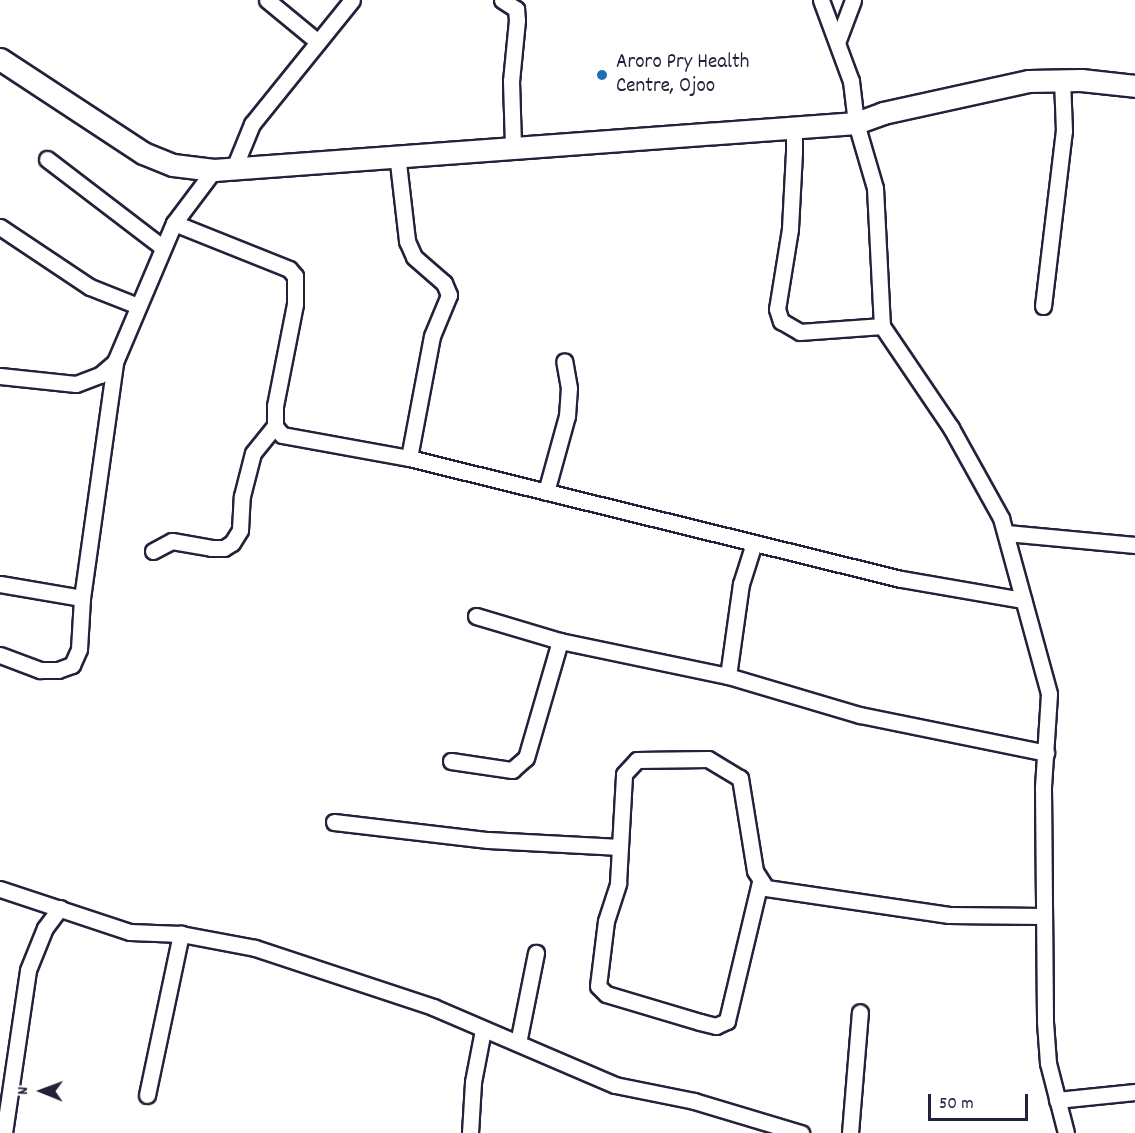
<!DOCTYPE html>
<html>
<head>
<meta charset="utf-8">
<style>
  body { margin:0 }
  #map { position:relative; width:1135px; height:1133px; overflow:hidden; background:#fff; font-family:Dekko,sans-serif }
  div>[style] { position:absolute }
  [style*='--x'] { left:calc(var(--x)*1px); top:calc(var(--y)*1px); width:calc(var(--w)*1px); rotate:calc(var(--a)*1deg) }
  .roads { filter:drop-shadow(2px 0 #22223b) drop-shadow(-2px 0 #22223b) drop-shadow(0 2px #22223b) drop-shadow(0 -2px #22223b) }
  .street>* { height:15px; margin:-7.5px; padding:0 7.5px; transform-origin:7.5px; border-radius:7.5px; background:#fff }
  .secondary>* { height:21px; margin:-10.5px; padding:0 10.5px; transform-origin:10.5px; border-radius:10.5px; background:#fff }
  .dots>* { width:16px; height:16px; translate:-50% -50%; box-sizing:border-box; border:3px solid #fff; border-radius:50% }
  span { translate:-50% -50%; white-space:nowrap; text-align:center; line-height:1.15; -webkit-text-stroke:6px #fff; paint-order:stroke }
  .poi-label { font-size:21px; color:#22223b }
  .left { translate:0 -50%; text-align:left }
  .north { position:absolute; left:12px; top:1061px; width:60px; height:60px; -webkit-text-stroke:4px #fff; paint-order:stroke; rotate:271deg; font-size:16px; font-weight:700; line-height:24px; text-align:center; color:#22223b }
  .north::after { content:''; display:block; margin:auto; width:21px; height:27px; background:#22223b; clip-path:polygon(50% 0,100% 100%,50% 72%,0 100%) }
  .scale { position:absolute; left:928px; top:1094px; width:100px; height:27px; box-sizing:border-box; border:3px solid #22223b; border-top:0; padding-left:8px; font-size:18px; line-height:21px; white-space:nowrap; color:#22223b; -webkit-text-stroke:4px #fff; paint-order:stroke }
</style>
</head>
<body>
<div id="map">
  <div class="roads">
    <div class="street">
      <div style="--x:267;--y:0;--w:66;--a:39.5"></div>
      <div style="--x:502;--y:0;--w:17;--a:33"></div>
      <div style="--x:516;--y:9;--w:11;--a:85"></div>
      <div style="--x:517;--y:20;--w:61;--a:95.6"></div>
      <div style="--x:511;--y:81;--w:65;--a:88.2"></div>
      <div style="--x:821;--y:0;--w:86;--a:69.7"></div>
      <div style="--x:851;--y:81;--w:42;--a:83.2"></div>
      <div style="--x:856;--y:123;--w:68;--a:73.7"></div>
      <div style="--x:875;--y:188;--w:138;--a:87.1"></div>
      <div style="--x:882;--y:326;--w:123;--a:55.9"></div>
      <div style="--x:951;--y:428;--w:103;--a:60.9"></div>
      <div style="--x:1001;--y:518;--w:182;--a:74.7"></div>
      <div style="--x:1049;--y:694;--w:94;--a:93.7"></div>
      <div style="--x:1043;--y:788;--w:234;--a:89.5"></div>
      <div style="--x:1045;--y:1022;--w:41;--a:85.8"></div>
      <div style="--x:1048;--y:1063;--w:72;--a:75.6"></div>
      <div style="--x:838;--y:40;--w:43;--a:-69.4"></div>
      <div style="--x:787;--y:127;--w:9;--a:36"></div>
      <div style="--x:794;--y:132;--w:20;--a:90"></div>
      <div style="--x:794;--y:152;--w:77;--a:93"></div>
      <div style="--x:790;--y:229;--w:81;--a:99.2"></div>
      <div style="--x:777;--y:309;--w:13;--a:72"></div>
      <div style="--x:781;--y:321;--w:22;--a:30"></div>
      <div style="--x:800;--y:332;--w:82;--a:-4.2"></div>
      <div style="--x:397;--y:154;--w:88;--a:83.4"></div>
      <div style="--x:407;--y:241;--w:17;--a:66"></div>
      <div style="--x:414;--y:257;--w:40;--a:41"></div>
      <div style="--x:444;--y:283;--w:13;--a:67"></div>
      <div style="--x:449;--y:295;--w:44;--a:112.5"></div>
      <div style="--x:432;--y:336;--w:124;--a:100.7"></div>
      <div style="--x:47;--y:159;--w:145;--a:37.4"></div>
      <div style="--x:234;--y:168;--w:48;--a:-67.8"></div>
      <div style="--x:252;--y:124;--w:159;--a:-51.1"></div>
      <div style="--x:174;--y:223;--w:124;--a:21.8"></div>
      <div style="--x:289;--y:269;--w:9;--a:49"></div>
      <div style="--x:295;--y:276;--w:28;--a:90"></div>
      <div style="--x:295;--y:304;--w:104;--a:101.1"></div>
      <div style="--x:275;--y:406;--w:20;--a:90"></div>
      <div style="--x:275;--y:426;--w:11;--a:52"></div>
      <div style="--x:282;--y:435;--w:129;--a:10.3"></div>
      <div style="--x:409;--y:458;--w:507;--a:13.82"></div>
      <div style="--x:901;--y:579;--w:124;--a:9.8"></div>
      <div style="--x:0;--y:227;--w:108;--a:33.7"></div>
      <div style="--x:90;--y:287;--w:52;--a:21.6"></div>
      <div style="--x:1043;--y:306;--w:176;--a:-83.2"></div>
      <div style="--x:1064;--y:131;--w:51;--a:-92.2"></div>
      <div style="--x:0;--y:376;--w:76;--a:6"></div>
      <div style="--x:76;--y:384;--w:26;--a:-21"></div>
      <div style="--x:100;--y:375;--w:20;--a:-41"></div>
      <div style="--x:115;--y:362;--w:151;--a:-67"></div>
      <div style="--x:174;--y:223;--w:66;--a:-53"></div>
      <div style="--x:546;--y:492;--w:79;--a:-74.6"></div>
      <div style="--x:567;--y:416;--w:28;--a:-86"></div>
      <div style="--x:569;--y:388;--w:27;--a:-100"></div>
      <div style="--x:1006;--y:533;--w:130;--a:5.3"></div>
      <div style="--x:153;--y:551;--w:21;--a:-28"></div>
      <div style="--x:172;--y:541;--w:40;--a:10"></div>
      <div style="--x:211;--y:548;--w:13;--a:0"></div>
      <div style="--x:224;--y:548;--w:9;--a:-32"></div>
      <div style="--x:232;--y:543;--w:15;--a:-58"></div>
      <div style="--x:240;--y:530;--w:34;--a:-87"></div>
      <div style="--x:242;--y:496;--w:44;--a:-75.7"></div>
      <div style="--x:253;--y:453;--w:35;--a:-51"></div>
      <div style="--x:0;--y:584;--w:83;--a:9.7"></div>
      <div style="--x:476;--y:616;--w:88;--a:16.6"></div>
      <div style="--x:560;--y:641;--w:172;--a:11.8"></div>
      <div style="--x:728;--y:676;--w:138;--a:16.5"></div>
      <div style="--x:860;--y:715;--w:190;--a:11.5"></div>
      <div style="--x:0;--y:655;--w:43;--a:20.6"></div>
      <div style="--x:40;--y:670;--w:18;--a:0"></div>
      <div style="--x:58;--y:670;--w:15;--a:-20"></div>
      <div style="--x:72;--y:665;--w:17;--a:-66"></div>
      <div style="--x:79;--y:649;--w:51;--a:-86.6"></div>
      <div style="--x:82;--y:598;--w:238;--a:-82"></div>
      <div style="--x:728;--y:676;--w:93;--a:-82"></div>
      <div style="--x:741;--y:584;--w:43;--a:-72.4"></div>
      <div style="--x:451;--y:761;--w:62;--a:8.4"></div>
      <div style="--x:512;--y:770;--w:18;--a:-41"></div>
      <div style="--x:526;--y:758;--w:122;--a:-73.8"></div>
      <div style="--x:334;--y:822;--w:155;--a:6.7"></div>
      <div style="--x:488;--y:840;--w:132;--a:3"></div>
      <div style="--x:760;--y:882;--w:143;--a:103.4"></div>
      <div style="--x:727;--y:1021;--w:12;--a:156"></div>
      <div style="--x:716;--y:1026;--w:16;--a:-166"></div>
      <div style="--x:700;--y:1022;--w:98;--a:-163.4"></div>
      <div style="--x:606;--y:994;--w:11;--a:-135"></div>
      <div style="--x:598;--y:986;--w:65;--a:-83"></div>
      <div style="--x:606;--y:921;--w:40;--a:-72"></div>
      <div style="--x:618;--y:883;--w:109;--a:-86.8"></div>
      <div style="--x:624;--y:774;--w:19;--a:-47"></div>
      <div style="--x:637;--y:760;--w:71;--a:-0.8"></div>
      <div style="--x:708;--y:759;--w:37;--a:31"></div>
      <div style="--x:740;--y:778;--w:94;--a:80.8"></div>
      <div style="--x:755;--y:871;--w:20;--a:57"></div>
      <div style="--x:766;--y:888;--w:185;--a:8.4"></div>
      <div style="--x:949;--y:915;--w:94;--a:0.6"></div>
      <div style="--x:0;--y:889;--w:137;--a:18.3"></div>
      <div style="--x:130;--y:932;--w:51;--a:2.2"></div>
      <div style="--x:181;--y:934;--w:75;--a:10.7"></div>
      <div style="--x:255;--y:948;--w:188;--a:18.3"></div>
      <div style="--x:433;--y:1007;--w:198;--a:23.2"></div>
      <div style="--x:615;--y:1085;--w:81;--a:11.4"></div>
      <div style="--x:694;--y:1101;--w:112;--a:16.7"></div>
      <div style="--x:518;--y:1043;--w:92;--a:-78.7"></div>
      <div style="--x:147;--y:1095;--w:165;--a:-78.1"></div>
      <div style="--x:1057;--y:1100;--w:78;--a:-5.9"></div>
      <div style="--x:4;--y:1133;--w:165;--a:-81.6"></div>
      <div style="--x:28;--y:970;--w:45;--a:-68"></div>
      <div style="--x:45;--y:928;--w:25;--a:-53"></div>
      <div style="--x:470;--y:1133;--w:51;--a:-86.6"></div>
      <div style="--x:473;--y:1082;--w:53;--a:-79.1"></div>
      <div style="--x:850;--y:1133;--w:121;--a:-85.3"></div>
    </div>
    <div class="secondary">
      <div style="--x:0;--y:59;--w:171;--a:33.3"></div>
      <div style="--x:143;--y:153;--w:32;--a:22"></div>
      <div style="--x:173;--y:165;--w:41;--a:7"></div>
      <div style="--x:214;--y:170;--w:644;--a:-4.19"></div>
      <div style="--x:856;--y:123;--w:29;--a:-20"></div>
      <div style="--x:883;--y:113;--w:149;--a:-12.4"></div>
      <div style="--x:1029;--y:81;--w:52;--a:-1.1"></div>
      <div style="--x:1081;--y:80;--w:54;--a:6.3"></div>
    </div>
  </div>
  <div class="dots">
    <div style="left:602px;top:75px;background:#1f6fb2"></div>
  </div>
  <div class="poi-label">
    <span class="left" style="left:616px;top:75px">Aroro Pry Health<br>Centre, Ojoo</span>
  </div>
  <div class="north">N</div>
  <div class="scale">50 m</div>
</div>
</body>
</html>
